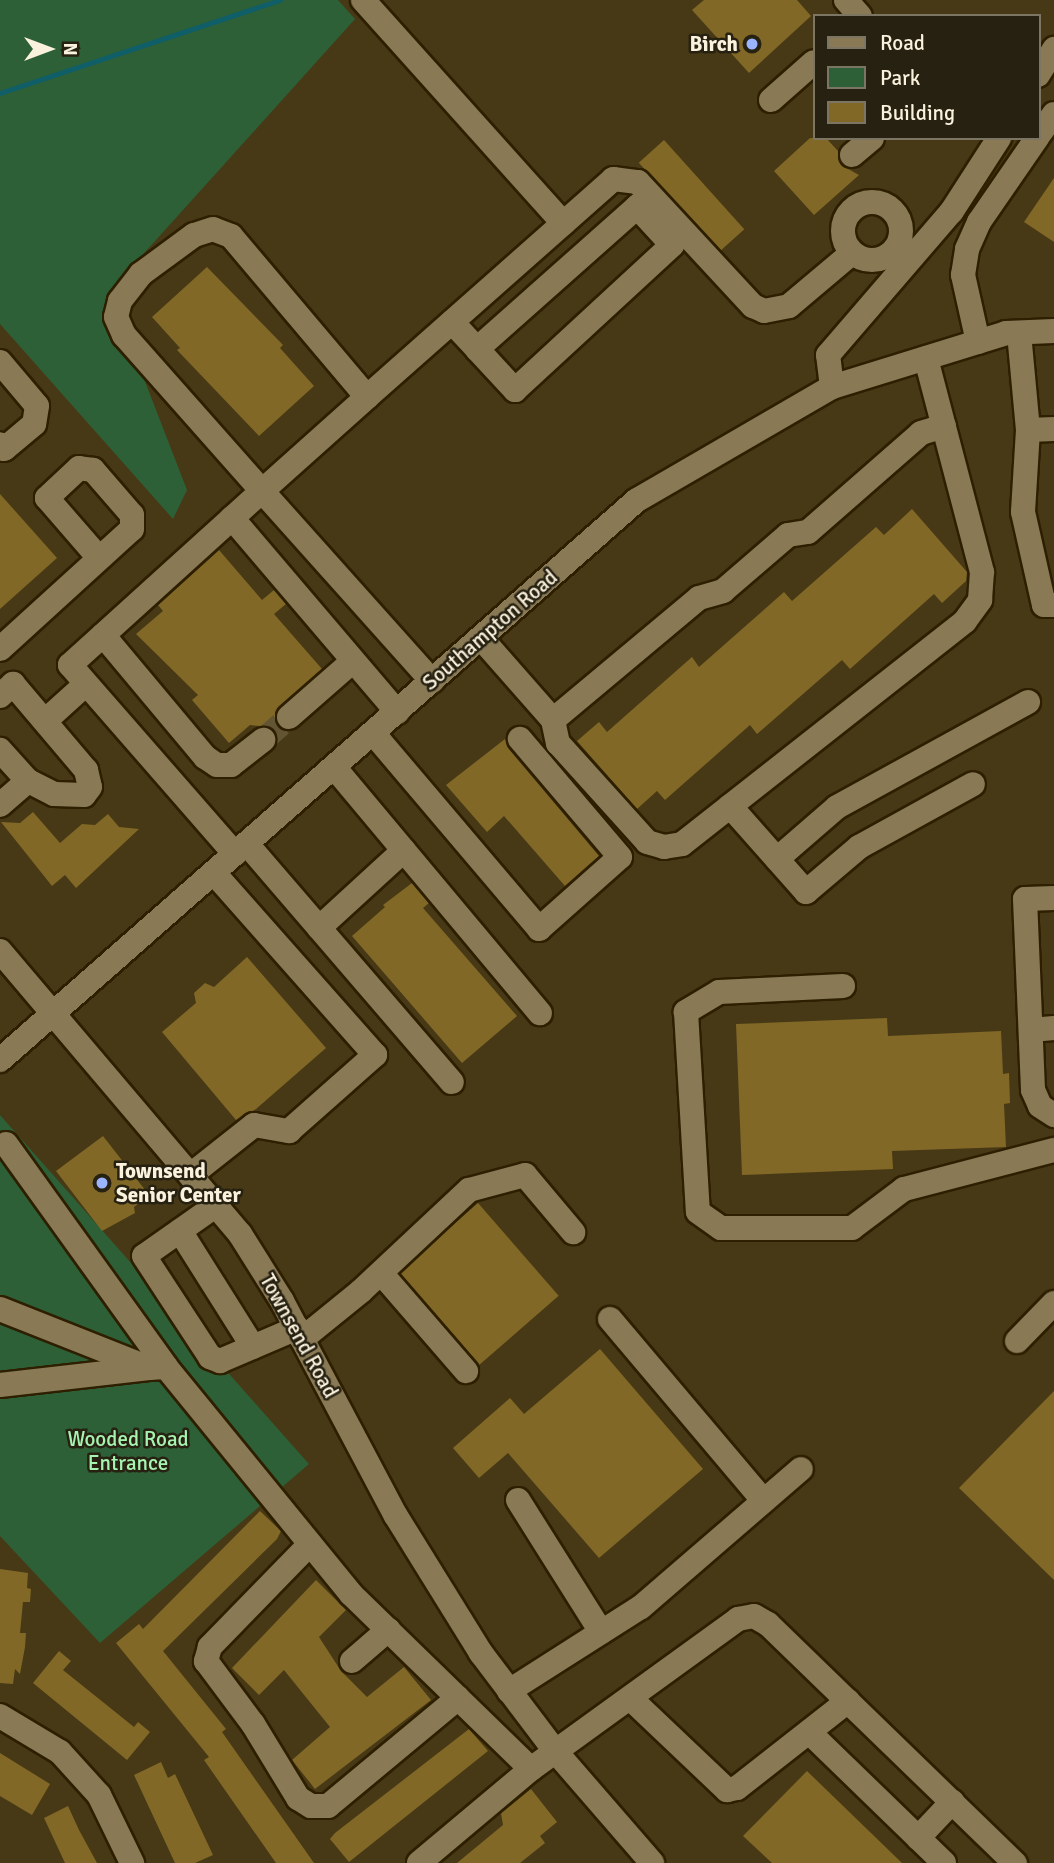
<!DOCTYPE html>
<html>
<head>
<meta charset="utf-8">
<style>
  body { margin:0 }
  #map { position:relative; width:1054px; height:1863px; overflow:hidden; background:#473915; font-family:Signika,sans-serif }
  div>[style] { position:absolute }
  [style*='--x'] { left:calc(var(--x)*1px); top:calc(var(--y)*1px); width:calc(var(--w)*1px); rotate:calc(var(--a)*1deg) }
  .green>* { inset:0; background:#2e6037 }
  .stream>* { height:5px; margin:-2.5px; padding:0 2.5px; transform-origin:2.5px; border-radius:2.5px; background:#105e68 }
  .building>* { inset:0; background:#816826; transform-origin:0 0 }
  .minor-tunnel>* { height:24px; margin-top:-12px; transform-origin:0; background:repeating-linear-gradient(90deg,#625533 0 24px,transparent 0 36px) }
  .roads { filter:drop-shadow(2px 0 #2d1f00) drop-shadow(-2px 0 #2d1f00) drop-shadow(0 2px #2d1f00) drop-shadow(0 -2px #2d1f00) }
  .minor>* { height:24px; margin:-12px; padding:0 12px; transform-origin:12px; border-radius:12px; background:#897a55 }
  .minor>.ring { margin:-12px; padding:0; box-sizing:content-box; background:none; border:24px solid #897a55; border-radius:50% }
  .dots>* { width:19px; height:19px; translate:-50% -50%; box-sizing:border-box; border:4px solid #272112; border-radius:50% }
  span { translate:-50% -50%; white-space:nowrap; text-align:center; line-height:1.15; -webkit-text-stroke:5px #272112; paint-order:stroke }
  .poi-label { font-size:21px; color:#fbf2de; font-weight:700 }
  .right { translate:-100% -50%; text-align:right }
  .left { translate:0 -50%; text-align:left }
  .street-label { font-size:21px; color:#fbf2de }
  .park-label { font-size:21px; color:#a6f4b1 }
  .legend { position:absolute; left:813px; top:14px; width:228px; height:126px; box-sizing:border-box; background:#272112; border:2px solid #7c7564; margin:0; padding:9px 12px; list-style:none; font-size:21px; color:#fbf2de }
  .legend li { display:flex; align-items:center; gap:14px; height:35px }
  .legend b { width:35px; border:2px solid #7c7564 }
  .north { position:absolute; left:14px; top:14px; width:70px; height:70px; -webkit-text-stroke:5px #272112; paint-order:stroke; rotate:90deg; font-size:19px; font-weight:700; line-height:28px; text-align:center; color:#fbf2de }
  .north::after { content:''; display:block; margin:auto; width:24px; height:32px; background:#fbf2de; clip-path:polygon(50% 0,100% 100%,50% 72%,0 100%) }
</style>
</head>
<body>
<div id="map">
  <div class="green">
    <div style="clip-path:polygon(0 0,338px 0,355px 19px,110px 291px,187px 490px,173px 519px,0 324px)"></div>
    <div style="clip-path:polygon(0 1115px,309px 1464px,100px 1643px,0 1536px)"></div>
  </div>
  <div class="stream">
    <div style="--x:0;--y:93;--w:295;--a:-18.4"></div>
  </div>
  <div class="building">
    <div style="clip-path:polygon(704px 0,797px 0,811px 16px,749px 73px,692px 10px)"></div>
    <div style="clip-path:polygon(810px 138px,826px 138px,838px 151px,841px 165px,859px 175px,814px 215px,774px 171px)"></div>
    <div style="left:664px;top:140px;width:120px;height:34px;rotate:48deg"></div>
    <div style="clip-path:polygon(1054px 178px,1054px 242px,1024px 222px)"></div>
    <div style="clip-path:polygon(207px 267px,283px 345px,280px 348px,314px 386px,259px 436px,177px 350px,180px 348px,152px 317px)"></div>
    <div style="clip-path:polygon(0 494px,57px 558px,0 609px)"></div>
    <div style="clip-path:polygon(912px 509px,967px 572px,966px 581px,942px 603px,934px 594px,850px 669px,842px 660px,757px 734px,750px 725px,665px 800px,657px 791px,637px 809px,577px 741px,599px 722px,607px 732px,692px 657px,699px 667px,784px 592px,792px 601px,876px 527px,884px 535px)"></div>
    <div style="clip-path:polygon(219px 550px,262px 600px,274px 590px,286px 604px,274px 614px,322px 669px,275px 712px,277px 726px,286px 731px,278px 738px,269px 727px,250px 725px,229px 743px,192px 700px,198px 695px,136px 634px,163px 611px,158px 605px)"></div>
    <div style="clip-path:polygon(505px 739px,509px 749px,599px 856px,565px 886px,504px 816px,487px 832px,446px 785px)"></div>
    <div style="clip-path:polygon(33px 812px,60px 843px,82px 824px,95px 825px,108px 814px,119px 827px,139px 829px,76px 888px,65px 875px,52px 886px,1px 822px,20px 823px)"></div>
    <div style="clip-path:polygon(412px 883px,429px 903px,423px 908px,517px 1016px,462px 1063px,352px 936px,385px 907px,383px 905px)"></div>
    <div style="clip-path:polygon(247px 957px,326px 1048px,256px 1109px,236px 1120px,162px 1032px,196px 1003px,194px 993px,205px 983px,214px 987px)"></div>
    <div style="clip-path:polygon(887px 1018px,888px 1036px,1001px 1031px,1003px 1074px,1009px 1073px,1010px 1103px,1004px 1104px,1006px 1147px,892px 1151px,893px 1169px,742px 1175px,736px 1024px)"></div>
    <div style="clip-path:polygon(103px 1136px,149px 1195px,134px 1207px,135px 1213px,102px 1231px,56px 1171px)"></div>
    <div style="left:478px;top:1203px;width:123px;height:105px;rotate:49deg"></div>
    <div style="clip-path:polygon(600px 1349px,703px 1469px,599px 1558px,508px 1453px,479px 1478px,453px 1448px,510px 1398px,524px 1414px)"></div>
    <div style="clip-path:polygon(1054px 1391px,1054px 1580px,959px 1488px)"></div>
    <div style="clip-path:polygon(260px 1511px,281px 1531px,277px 1539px,163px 1651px,226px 1729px,222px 1732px,314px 1863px,276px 1863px,204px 1760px,209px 1757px,116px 1643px,139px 1624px,143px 1629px)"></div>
    <div style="clip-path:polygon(0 1569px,28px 1573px,27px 1588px,31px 1589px,30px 1602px,23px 1602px,20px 1633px,26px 1633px,25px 1647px,20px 1674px,15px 1669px,13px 1684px,0 1683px)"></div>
    <div style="clip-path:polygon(316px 1580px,346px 1610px,319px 1637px,341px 1671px,367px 1697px,404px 1667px,431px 1700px,315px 1789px,292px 1760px,330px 1727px,284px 1670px,259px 1695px,232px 1668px)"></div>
    <div style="clip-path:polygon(59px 1651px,71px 1661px,63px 1670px,134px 1727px,138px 1722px,150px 1732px,127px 1760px,33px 1683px)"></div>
    <div style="clip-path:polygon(469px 1729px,488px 1751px,349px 1862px,330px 1839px,335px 1833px)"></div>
    <div style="clip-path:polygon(0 1753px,50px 1784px,32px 1815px,0 1796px)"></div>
    <div style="clip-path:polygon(161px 1762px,168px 1778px,175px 1774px,213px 1855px,195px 1863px,175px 1863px,134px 1775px)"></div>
    <div style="clip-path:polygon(807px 1771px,902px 1863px,772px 1863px,743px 1836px)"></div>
    <div style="clip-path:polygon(531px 1789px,557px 1822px,540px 1836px,545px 1843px,520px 1863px,457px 1863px,503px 1825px,501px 1813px)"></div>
    <div style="clip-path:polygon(68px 1806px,79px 1830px,97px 1863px,65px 1863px,44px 1818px)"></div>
  </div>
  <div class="minor-tunnel">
    <div style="--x:263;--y:740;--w:35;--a:-41"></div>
  </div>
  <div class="roads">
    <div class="minor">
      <div style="--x:363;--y:0;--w:300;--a:48.1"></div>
      <div style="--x:846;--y:0;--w:21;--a:49"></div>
      <div style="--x:1038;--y:75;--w:31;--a:-58"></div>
      <div style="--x:771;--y:100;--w:57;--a:-41.5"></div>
      <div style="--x:1038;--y:136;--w:27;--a:-54"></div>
      <div style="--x:852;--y:155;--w:26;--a:-40"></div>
      <div class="ring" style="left:843px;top:202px;width:34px;height:34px"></div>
      <div style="--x:452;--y:322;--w:37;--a:47"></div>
      <div style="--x:477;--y:349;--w:227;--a:-41.6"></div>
      <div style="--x:1019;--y:333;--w:97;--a:84.7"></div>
      <div style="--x:1028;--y:430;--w:82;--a:93.5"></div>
      <div style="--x:1023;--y:512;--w:95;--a:77.3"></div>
      <div style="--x:1044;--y:605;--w:10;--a:0"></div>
      <div style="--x:978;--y:342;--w:69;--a:-102.6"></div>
      <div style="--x:963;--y:275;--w:26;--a:-81"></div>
      <div style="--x:967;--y:249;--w:30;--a:-66"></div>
      <div style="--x:979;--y:222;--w:102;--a:-55.4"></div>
      <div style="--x:477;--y:349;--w:56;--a:47.2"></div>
      <div style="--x:515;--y:390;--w:214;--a:-42.7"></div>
      <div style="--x:672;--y:245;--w:52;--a:-132.6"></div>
      <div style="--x:0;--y:362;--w:57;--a:49.9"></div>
      <div style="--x:37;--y:406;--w:18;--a:99"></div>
      <div style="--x:34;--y:424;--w:39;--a:140"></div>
      <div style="--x:4;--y:449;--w:6;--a:-129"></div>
      <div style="--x:832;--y:387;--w:32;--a:-97"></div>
      <div style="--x:828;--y:355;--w:190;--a:-49.3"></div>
      <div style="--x:952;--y:211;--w:87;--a:-57.2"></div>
      <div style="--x:367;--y:397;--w:329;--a:-41.5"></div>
      <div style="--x:613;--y:179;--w:25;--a:7"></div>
      <div style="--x:638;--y:182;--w:169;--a:47.2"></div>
      <div style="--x:753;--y:306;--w:12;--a:24"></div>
      <div style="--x:764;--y:311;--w:25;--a:-11"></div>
      <div style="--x:789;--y:306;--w:82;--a:-40.1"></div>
      <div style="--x:1028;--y:430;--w:26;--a:-2"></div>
      <div style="--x:232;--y:518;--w:255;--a:49.6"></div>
      <div style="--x:103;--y:635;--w:159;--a:50.1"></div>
      <div style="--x:205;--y:757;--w:14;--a:34"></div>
      <div style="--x:217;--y:765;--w:14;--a:0"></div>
      <div style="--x:231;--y:765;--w:41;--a:-38"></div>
      <div style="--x:481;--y:638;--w:109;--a:48.7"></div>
      <div style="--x:553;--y:720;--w:24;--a:78"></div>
      <div style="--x:558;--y:743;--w:133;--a:48"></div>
      <div style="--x:647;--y:842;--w:18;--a:16"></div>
      <div style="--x:664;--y:847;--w:18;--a:-9"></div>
      <div style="--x:682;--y:844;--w:360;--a:-38.2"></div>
      <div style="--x:965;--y:621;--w:26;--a:-54"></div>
      <div style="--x:980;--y:600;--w:28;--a:-86"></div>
      <div style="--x:982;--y:572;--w:221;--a:-104.7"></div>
      <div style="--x:0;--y:649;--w:178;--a:-42.3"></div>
      <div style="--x:132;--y:529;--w:14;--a:-90"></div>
      <div style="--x:132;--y:515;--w:60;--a:-130.9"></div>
      <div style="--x:93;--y:470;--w:14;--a:-172"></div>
      <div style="--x:79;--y:468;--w:44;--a:136.8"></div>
      <div style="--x:47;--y:498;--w:79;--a:49.1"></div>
      <div style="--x:0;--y:696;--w:18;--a:-43"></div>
      <div style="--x:13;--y:684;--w:113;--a:49.7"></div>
      <div style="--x:86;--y:770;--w:17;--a:77"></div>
      <div style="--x:90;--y:787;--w:10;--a:127"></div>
      <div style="--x:84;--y:795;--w:30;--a:-178"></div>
      <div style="--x:54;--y:794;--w:29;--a:-153"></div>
      <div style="--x:28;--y:781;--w:42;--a:-132.1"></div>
      <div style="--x:289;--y:717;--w:85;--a:-41.2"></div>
      <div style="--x:553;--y:720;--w:190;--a:-39.9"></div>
      <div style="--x:699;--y:598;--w:25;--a:-16"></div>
      <div style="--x:723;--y:591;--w:86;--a:-40.7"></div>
      <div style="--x:788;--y:535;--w:20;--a:-9"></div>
      <div style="--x:808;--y:532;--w:150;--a:-41.2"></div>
      <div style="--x:921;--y:433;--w:24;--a:-17"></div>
      <div style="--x:45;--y:721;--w:55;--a:-42.1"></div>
      <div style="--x:373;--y:733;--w:257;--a:49.7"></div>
      <div style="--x:539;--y:929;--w:108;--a:-41.6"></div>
      <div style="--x:620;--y:857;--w:155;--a:-130.3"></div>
      <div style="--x:334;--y:767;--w:321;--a:50.1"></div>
      <div style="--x:0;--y:805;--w:37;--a:-41"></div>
      <div style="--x:730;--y:806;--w:115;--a:48.5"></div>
      <div style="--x:806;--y:892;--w:70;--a:-40.3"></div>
      <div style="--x:859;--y:847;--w:130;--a:-28.9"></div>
      <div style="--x:247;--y:844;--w:314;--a:49.3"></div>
      <div style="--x:235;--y:854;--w:251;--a:-131.1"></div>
      <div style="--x:70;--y:665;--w:259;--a:-42.2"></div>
      <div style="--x:262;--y:491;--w:141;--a:-41.8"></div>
      <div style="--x:367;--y:397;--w:211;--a:-130.2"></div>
      <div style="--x:231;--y:236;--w:19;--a:-159"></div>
      <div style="--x:213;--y:229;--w:20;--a:162"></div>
      <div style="--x:194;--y:235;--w:66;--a:143.7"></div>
      <div style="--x:141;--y:274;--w:34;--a:128"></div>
      <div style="--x:120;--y:301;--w:16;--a:104"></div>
      <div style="--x:116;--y:317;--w:20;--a:66"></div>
      <div style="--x:124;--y:335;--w:208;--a:48.5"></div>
      <div style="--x:262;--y:491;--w:255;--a:48.2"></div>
      <div style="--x:777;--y:859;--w:79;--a:-40.9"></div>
      <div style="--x:837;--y:807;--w:218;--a:-28.8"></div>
      <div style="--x:1054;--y:898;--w:29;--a:178"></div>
      <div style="--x:1025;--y:899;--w:191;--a:87.6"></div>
      <div style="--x:1033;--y:1090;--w:17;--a:66"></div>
      <div style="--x:1040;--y:1106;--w:17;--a:33"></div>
      <div style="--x:319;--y:928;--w:115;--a:-42.5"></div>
      <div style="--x:0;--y:951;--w:371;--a:49.7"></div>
      <div style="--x:240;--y:1234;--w:79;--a:57.9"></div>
      <div style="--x:282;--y:1301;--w:243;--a:62.1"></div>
      <div style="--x:396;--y:1516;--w:161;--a:58.2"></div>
      <div style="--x:481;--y:1653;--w:124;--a:52.9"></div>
      <div style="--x:556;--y:1752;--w:147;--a:49.1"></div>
      <div style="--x:843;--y:986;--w:124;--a:177.2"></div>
      <div style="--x:719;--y:992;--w:39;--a:149"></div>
      <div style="--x:686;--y:1012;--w:200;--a:86.6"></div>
      <div style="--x:698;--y:1212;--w:28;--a:35"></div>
      <div style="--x:721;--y:1228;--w:131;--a:0"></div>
      <div style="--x:852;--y:1228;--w:65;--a:-36.9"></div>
      <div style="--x:904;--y:1189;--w:155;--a:-14.6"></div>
      <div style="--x:1031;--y:1030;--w:23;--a:-5"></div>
      <div style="--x:0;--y:1060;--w:848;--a:-41.32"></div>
      <div style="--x:637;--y:500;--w:225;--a:-30.1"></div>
      <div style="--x:832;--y:387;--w:182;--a:-17.2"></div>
      <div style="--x:1006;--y:333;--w:48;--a:-2.4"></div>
      <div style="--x:6;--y:1144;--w:274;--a:54.3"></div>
      <div style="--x:166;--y:1367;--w:293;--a:50.8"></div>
      <div style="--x:351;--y:1594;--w:251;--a:44.2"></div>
      <div style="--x:531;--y:1769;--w:256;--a:-35.9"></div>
      <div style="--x:738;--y:1619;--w:16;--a:-11"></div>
      <div style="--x:754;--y:1616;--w:16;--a:30"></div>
      <div style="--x:768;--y:1624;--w:344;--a:44.1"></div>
      <div style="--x:192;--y:1174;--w:79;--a:-38.3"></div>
      <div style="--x:254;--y:1125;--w:36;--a:10"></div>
      <div style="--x:289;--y:1131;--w:115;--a:-41.5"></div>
      <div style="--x:375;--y:1055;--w:243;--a:-131.5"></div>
      <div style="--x:218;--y:1204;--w:90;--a:144.9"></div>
      <div style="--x:144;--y:1256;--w:121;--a:56.8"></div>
      <div style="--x:210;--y:1357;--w:11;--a:22"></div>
      <div style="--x:220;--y:1361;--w:84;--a:-23.2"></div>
      <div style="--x:180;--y:1231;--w:137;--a:57.8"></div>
      <div style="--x:381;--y:1273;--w:130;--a:49.1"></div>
      <div style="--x:0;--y:1309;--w:160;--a:21.6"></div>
      <div style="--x:149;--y:1368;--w:17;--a:-3"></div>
      <div style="--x:610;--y:1319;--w:238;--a:49.8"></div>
      <div style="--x:302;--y:1339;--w:76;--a:-39.1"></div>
      <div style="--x:361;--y:1291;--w:148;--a:-43.1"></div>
      <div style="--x:469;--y:1190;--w:58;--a:-15"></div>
      <div style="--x:525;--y:1175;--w:75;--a:49.9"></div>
      <div style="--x:1017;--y:1341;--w:53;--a:-45.8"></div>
      <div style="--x:0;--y:1385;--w:150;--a:-6.5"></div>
      <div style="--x:518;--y:1500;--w:156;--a:57.8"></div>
      <div style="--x:310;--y:1544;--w:144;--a:134.2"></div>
      <div style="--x:210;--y:1647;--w:15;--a:106"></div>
      <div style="--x:206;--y:1661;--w:79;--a:53.3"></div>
      <div style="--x:253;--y:1724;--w:87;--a:58.7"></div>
      <div style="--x:298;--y:1798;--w:15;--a:32"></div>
      <div style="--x:311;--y:1806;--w:17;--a:0"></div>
      <div style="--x:328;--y:1806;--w:169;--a:-39.7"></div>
      <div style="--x:352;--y:1661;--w:48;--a:-40.7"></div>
      <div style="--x:509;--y:1691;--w:156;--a:-32.5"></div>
      <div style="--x:641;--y:1607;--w:211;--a:-40.8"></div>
      <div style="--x:630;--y:1698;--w:134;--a:43.5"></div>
      <div style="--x:727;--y:1790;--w:10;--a:-11"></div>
      <div style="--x:737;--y:1788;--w:141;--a:-38.1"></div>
      <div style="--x:0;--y:1716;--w:70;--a:31"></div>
      <div style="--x:60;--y:1752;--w:58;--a:47.8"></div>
      <div style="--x:99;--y:1795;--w:76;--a:64.1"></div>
      <div style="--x:809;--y:1732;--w:188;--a:44.1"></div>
      <div style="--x:918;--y:1838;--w:50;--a:-46.6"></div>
      <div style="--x:419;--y:1863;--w:146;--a:-40"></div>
    </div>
  </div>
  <div class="dots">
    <div style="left:752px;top:44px;background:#9ab5fd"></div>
    <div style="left:102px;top:1183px;background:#9ab5fd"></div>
  </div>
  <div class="poi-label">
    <span class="right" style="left:738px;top:44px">Birch</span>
    <span class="left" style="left:116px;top:1183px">Townsend<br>Senior Center</span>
  </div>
  <div class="street-label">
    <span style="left:490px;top:630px;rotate:-41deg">Southampton Road</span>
    <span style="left:299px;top:1336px;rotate:61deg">Townsend Road</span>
  </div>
  <div class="park-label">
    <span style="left:128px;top:1451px">Wooded Road<br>Entrance</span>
  </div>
  <ul class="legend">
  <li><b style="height:9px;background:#897a55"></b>Road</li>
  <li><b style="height:19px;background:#2e6037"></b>Park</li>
  <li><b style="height:19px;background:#816826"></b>Building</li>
  </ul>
  <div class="north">N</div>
</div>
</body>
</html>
